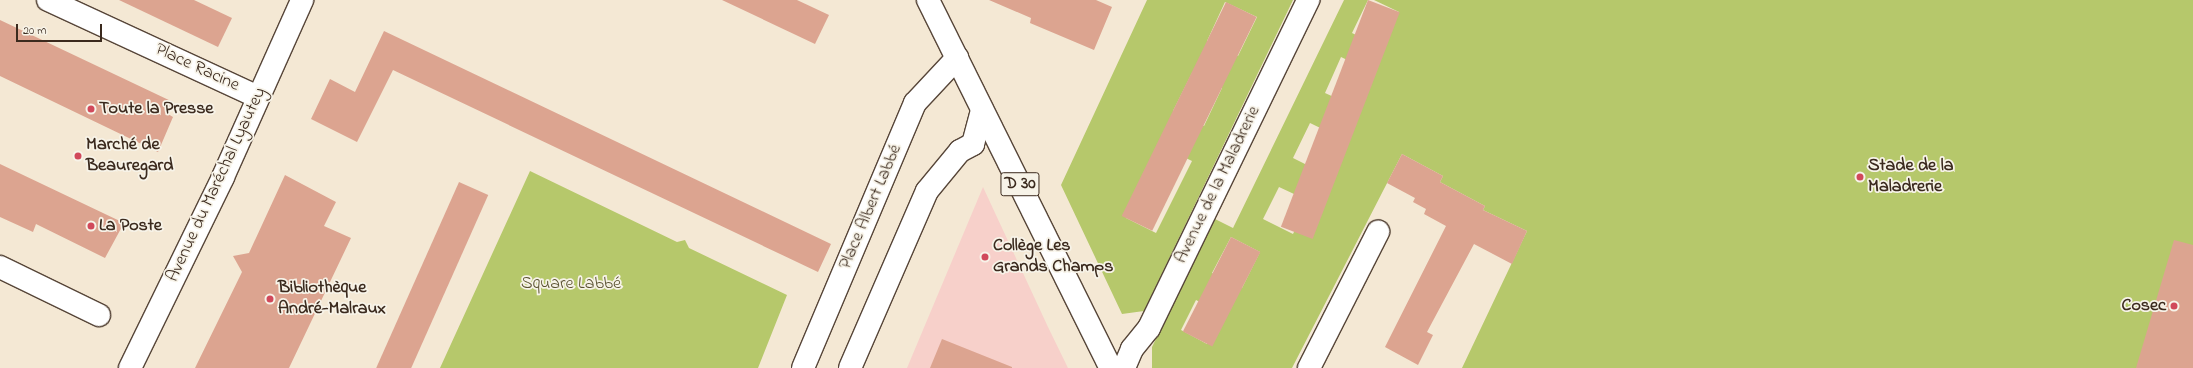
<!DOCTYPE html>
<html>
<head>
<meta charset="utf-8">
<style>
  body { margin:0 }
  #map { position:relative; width:2193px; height:368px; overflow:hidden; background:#f4e8d4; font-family:"Indie Flower",sans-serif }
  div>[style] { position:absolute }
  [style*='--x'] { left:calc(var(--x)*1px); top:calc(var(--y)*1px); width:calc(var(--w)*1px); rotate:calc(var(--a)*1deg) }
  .built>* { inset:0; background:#f7d0ca }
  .green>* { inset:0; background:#b6c86b }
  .building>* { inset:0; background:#dca490; transform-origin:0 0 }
  .roads { filter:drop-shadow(1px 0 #574639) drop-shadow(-1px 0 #574639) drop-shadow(0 1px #574639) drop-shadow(0 -1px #574639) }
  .minor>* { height:22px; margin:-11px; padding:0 11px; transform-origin:11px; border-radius:11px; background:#fff }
  .primary>* { height:22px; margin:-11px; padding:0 11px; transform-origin:11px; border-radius:11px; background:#fff }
  .dots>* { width:11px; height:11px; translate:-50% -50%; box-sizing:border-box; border:2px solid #f7f3e8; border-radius:50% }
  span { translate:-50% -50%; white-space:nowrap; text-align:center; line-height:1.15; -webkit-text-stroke:3.5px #f7f3e8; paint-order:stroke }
  .shield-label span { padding:1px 3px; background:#f7f3e8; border:1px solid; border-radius:3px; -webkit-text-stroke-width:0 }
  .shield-label { font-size:17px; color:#3b2a1e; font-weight:700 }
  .street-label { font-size:18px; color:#3b2a1e }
  .poi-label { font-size:18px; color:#3b2a1e; font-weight:700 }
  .left { translate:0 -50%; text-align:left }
  .right { translate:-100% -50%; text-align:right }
  .park-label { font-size:18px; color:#5a5231 }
  .scale { position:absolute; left:16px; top:24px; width:86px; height:18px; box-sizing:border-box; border:2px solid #3b2a1e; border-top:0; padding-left:5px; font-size:12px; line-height:14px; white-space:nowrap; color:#3b2a1e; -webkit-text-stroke:3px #f7f3e8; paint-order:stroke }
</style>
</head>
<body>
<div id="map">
  <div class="built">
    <div style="clip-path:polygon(983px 187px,1048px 327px,1068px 368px,907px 368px)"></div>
  </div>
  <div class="green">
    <div style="clip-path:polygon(evenodd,1147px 0,1293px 0,1144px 311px,1122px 314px,1061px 185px,1147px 0,1225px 2px,1257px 17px,1238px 56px,1207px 41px,1225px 2px,1147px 0,1192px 73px,1222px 88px,1204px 126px,1173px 111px,1192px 73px,1147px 0,1161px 146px,1192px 161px,1156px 233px,1126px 218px,1161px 146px)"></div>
    <div style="clip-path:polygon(evenodd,1344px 0,1368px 0,1352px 33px,1383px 48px,1399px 12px,1374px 0,2193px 0,2193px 368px,1462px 368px,1527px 231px,1483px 210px,1485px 206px,1440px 182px,1443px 176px,1402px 154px,1292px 368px,1152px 368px,1152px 347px,1215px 219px,1233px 228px,1344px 0,1341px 57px,1372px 72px,1356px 107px,1325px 93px,1341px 57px,1344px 0,1310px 123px,1341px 138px,1323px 173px,1293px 158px,1310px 123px,1344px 0,1279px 187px,1309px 201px,1293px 234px,1263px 219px,1279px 187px,1344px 0,1231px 237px,1260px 252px,1242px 288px,1212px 273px,1231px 237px,1344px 0,1196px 300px,1223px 314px,1207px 344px,1181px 330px,1196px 300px)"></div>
    <div style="clip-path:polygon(530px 171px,677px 242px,685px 240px,689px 248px,787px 295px,758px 368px,440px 368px)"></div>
  </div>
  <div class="building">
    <div style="clip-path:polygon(119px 0,194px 0,232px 18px,218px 47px)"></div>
    <div style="clip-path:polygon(722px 0,797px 0,829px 15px,815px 44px)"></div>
    <div style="clip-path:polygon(989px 0,1096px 0,1112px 7px,1094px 50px,1030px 23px,1031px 18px)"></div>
    <div style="left:1368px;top:0;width:34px;height:243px;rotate:21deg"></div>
    <div style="left:1226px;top:2px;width:34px;height:238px;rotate:26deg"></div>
    <div style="clip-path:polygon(0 20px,173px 102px,168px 114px,173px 117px,158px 152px,0 76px)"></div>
    <div style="clip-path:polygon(384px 31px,831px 244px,818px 272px,393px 70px,357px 142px,311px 119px,330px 79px,355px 92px)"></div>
    <div style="clip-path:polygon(1402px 154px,1443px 176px,1440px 182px,1485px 206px,1483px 210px,1527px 231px,1512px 264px,1474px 244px,1427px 332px,1433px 335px,1418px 365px,1385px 347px,1446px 226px,1424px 214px,1426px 209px,1413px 202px,1415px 198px,1387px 183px)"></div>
    <div style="clip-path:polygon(0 164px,124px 223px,105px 258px,36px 224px,33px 232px,0 217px)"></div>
    <div style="clip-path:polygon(285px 175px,336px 202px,324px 226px,351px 238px,289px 368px,195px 368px,242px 272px,233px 256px,249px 253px)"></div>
    <div style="left:459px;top:182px;width:32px;height:206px;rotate:24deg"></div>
    <div style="left:1231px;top:237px;width:33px;height:106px;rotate:27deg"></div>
    <div style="clip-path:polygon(2174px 240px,2193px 245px,2193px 368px,2136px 368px)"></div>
    <div style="clip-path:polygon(942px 339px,1012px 367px,1012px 368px,930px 368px)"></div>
  </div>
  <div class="roads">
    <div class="minor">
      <div style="--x:48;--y:0;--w:231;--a:24.8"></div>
      <div style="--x:0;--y:267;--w:110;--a:25.9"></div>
      <div style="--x:130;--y:368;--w:212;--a:-64"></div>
      <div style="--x:223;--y:177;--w:194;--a:-65.9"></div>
      <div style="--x:803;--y:368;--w:288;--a:-67.1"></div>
      <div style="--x:915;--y:103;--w:62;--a:-47"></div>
      <div style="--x:850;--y:368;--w:193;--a:-66.5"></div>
      <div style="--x:927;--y:191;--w:52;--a:-50.5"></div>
      <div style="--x:960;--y:151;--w:15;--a:-28"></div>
      <div style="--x:973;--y:144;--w:35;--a:-75"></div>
      <div style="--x:1124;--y:368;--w:21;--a:-67"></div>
      <div style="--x:1132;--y:349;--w:27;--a:-51"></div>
      <div style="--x:1149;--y:328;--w:365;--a:-64.1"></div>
      <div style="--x:1309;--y:368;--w:153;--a:-63.1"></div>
    </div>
    <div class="primary">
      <div style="--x:928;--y:0;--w:411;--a:63.6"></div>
    </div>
  </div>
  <div class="dots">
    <div style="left:91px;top:109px;background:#d1495b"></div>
    <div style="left:78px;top:156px;background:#d1495b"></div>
    <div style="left:1860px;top:177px;background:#d1495b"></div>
    <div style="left:91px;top:226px;background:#d1495b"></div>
    <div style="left:985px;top:257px;background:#d1495b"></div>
    <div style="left:270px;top:299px;background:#d1495b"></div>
    <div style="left:2174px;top:306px;background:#d1495b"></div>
  </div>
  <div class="shield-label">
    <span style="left:1020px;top:184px">D 30</span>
  </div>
  <div class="street-label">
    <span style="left:197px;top:68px;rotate:25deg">Place Racine</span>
    <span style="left:217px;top:185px;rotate:-65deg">Avenue du Maréchal Lyautey</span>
    <span style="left:1218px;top:185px;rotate:-64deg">Avenue de la Maladrerie</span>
    <span style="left:871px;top:207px;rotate:-67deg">Place Albert Labbé</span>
  </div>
  <div class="poi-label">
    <span class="left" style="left:99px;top:109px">Toute la Presse</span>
    <span class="left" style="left:86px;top:156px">Marché de<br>Beauregard</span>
    <span class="left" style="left:1868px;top:177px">Stade de la<br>Maladrerie</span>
    <span class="left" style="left:99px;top:226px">La Poste</span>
    <span class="left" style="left:993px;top:257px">Collège Les<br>Grands Champs</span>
    <span class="left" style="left:278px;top:299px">Bibliothèque<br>André-Malraux</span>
    <span class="right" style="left:2166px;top:306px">Cosec</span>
  </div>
  <div class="park-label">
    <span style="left:571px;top:284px">Square Labbé</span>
  </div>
  <div class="scale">20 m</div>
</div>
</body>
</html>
